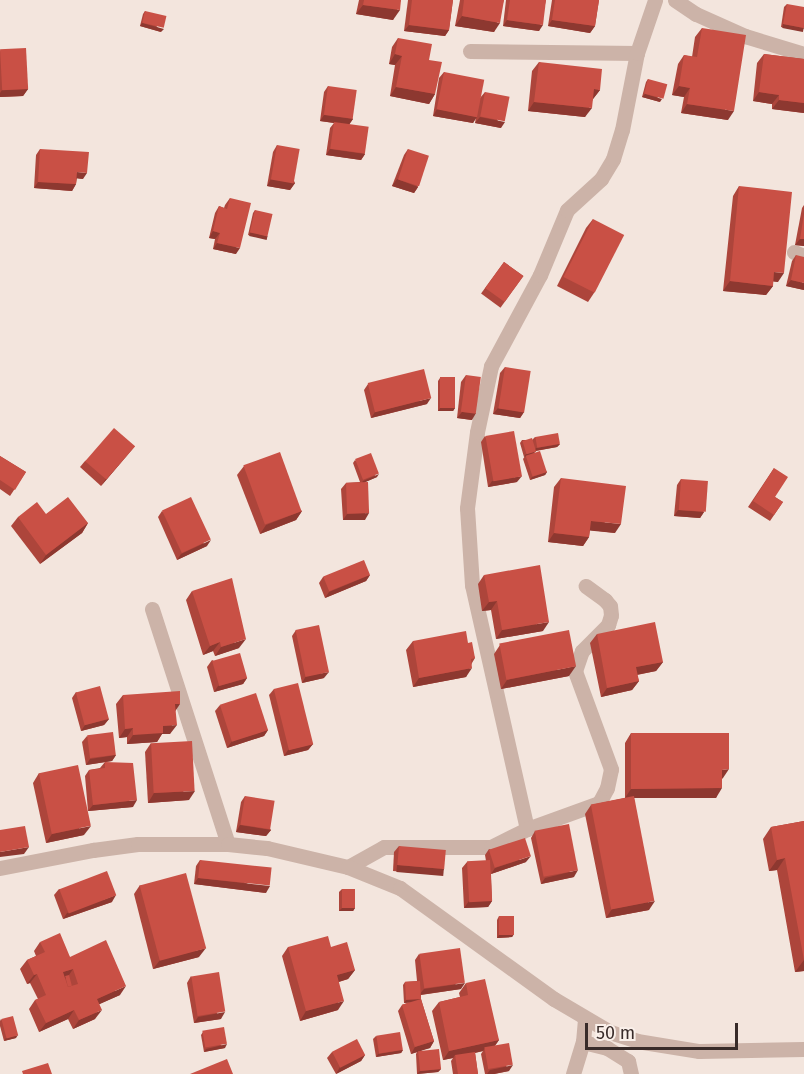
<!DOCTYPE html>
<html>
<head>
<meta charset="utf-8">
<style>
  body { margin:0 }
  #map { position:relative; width:804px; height:1074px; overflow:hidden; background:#f3e5dd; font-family:"Fira Sans",sans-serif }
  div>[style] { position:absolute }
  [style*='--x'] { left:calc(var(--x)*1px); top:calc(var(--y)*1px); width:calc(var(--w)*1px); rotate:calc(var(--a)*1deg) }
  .minor>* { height:15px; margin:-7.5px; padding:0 7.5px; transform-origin:7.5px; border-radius:7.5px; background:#ccb3a8 }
  .tertiary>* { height:15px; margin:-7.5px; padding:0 7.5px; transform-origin:7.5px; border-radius:7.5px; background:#ccb3a8 }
  .wall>* { inset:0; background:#ad453b; transform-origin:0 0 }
  .shaded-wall>* { inset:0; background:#8d3830; transform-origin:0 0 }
  .building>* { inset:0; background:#c95045; transform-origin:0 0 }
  span { translate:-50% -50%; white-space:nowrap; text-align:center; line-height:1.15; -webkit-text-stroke:6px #faf0ea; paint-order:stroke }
  .scale { position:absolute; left:585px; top:1023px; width:153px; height:27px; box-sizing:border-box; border:3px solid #382b29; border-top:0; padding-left:8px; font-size:18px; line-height:21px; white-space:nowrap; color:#382b29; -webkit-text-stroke:4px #faf0ea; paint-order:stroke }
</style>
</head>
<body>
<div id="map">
  <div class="minor">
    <div style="--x:675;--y:0;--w:25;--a:34"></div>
    <div style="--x:696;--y:14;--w:54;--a:24.2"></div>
    <div style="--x:745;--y:36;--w:62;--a:17"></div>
    <div style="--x:470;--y:51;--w:167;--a:0.7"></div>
    <div style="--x:794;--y:252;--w:11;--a:22"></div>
    <div style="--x:152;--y:609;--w:247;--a:72.1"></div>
    <div style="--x:527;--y:829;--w:250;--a:-102.7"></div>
    <div style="--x:472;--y:585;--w:77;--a:-93.7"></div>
    <div style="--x:467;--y:508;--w:77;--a:-82.5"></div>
    <div style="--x:477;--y:432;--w:67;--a:-78"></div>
    <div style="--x:491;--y:366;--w:103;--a:-61.7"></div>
    <div style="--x:540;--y:275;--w:70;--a:-67.4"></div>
    <div style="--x:567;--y:210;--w:46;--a:-42.4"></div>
    <div style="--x:601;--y:179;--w:23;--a:-59"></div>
    <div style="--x:613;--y:159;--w:30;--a:-73"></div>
    <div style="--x:622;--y:130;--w:78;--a:-79"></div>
    <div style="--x:637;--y:53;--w:56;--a:-71.2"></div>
    <div style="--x:348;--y:867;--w:41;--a:-29.1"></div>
    <div style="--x:384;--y:847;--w:107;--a:0"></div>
    <div style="--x:491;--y:847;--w:40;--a:-26.6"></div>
    <div style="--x:527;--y:829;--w:77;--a:-19.9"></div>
    <div style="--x:599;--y:803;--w:17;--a:-62"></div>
    <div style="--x:607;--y:788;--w:19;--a:-78"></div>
    <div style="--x:611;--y:769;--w:104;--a:-110.2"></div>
    <div style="--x:575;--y:671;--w:21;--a:-71"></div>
    <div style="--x:582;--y:651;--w:37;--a:-45"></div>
    <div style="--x:608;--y:625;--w:10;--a:-73"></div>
    <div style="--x:611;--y:615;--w:9;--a:-96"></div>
    <div style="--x:610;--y:606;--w:8;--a:-130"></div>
    <div style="--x:605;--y:600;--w:24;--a:-144"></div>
    <div style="--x:583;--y:1042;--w:25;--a:14"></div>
    <div style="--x:607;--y:1048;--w:25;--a:32"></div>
    <div style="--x:628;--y:1061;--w:13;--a:77"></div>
    <div style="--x:573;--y:1074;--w:34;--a:-73"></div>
    <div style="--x:583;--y:1042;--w:23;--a:-85"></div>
  </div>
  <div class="tertiary">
    <div style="--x:0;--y:868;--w:95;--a:-11"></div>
    <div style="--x:93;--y:850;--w:45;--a:-7.6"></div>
    <div style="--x:138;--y:844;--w:90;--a:0"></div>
    <div style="--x:228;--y:844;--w:39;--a:6"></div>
    <div style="--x:267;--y:848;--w:83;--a:13.2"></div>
    <div style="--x:348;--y:867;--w:56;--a:22"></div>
    <div style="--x:400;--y:888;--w:190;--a:35.8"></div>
    <div style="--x:554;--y:999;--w:65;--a:30.5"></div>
    <div style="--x:610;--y:1032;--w:28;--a:18"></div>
    <div style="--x:637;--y:1041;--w:63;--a:9.2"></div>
    <div style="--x:699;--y:1051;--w:105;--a:-1.1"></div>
  </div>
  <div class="wall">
    <div style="clip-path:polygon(359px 0,401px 0,393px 20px,356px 14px)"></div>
    <div style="clip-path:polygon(408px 0,453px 0,449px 30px,445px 36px,404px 31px)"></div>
    <div style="clip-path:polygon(460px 0,504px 0,494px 32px,455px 26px)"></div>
    <div style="clip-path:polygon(506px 0,546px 0,539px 31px,503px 26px)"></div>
    <div style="clip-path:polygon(552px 0,599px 0,595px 26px,590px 33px,548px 26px)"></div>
    <div style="clip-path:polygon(787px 4px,804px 28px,802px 31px,781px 27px,784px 7px)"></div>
    <div style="clip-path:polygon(145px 11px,161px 32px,140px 26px,143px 14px)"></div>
    <div style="clip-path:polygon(702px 28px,728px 120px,681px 113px,684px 97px,672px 95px,678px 64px,684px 55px,692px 57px,695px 37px)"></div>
    <div style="clip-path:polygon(398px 38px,435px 94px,429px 104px,390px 96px,395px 65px,389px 64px,392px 47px)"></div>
    <div style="clip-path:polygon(0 50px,28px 89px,23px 96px,0 97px)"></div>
    <div style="clip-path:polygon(764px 54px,804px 59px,804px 113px,772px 109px,772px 104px,753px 101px,757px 63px)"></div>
    <div style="clip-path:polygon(539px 62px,600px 90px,593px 99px,585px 117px,528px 111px,532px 71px)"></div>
    <div style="clip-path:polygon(444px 72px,480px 98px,485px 92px,501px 128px,475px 123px,476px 117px,473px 123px,433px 116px,439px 78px)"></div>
    <div style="clip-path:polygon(648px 79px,660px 102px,642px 97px,646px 82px)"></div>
    <div style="clip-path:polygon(328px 86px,353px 119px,349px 124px,365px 154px,361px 160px,326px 155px,330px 128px,334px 123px,320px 121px,324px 92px)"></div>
    <div style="clip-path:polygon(277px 145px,295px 183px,290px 190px,267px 186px,273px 152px)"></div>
    <div style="clip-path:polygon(40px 149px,83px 179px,77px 178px,76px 184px,72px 191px,34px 188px,36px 155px)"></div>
    <div style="clip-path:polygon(408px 149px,418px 187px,414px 193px,392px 186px,404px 155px)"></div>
    <div style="clip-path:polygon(739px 186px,778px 282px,773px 281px,773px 286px,766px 295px,723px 291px,733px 196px)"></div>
    <div style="clip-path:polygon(230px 198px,236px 254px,213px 249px,215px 239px,209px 238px,215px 213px,219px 206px,224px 208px,225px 205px)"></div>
    <div style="clip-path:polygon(804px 205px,804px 246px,795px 245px,802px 208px)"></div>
    <div style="clip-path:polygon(255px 210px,266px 239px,248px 235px,253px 213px)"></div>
    <div style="clip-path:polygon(593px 219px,594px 293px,588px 302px,557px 286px,586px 228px)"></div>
    <div style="clip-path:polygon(796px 255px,804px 290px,786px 286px,792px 261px)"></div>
    <div style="left:504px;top:262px;width:24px;height:39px;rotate:36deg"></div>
    <div style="clip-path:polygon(505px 367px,524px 412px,520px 418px,493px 414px,500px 373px)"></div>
    <div style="clip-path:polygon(466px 375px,472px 420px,457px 418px,461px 382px)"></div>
    <div style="clip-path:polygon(440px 378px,455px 408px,453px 411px,438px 411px,438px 381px)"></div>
    <div style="clip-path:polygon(368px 384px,427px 404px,371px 418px,364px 390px)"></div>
    <div style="clip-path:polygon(485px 436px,517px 482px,488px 487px,481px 442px)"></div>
    <div style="clip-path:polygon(535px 437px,560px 444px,557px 447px,536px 451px,534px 453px,547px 472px,545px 475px,530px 480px,523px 459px,525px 456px,524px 457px,520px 443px,522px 440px,532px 440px)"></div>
    <div style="clip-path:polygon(135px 446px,101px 486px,80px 467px,85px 461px)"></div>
    <div style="clip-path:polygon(0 456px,26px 472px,10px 496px,0 489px)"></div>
    <div style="clip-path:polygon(355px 460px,377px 477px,365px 482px,365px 520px,343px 520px,341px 489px,346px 483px,360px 482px,353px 463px)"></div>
    <div style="clip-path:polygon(244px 466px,302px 511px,296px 520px,260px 534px,237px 475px)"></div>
    <div style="clip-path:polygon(774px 468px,775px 497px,783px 502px,770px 521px,748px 507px)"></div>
    <div style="clip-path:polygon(561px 478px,615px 533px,590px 530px,589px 537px,583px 546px,548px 542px,554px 487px)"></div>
    <div style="clip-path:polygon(681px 479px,704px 512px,700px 518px,674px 516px,677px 485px)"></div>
    <div style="clip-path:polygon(162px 511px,207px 546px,177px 560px,158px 517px)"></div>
    <div style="clip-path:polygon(46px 514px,88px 523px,82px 533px,40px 564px,11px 526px,18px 517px)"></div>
    <div style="clip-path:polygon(370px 575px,366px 581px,325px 598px,319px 583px,323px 577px)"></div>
    <div style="clip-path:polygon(484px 575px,543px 631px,496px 639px,491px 610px,482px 611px,478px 584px)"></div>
    <div style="clip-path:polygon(192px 591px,239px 648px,215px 656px,213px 651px,203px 655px,186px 600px)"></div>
    <div style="clip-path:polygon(296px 630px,324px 678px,302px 683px,292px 636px)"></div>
    <div style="clip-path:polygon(597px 634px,663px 662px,656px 671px,637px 675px,639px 681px,632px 690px,601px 697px,590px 643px)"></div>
    <div style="clip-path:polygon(413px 641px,468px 643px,475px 658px,472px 663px,466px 677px,413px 687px,406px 650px)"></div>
    <div style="clip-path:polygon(500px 645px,569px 676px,501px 689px,494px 654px)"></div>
    <div style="clip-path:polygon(212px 660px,247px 678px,243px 684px,214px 692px,207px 667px)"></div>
    <div style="clip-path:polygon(274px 689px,313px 744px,308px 750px,284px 756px,269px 695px)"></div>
    <div style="clip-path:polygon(76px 692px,109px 719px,104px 725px,81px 731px,72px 698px)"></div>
    <div style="clip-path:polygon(123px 695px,175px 711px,170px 734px,162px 734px,157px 742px,127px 744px,127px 737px,119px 738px,116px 704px)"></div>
    <div style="clip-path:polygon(220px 705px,268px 730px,264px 736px,227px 748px,215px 711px)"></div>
    <div style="clip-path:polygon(631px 733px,723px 778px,722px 779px,716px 798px,634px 798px,649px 910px,606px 918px,585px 814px,591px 805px,625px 798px,625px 743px)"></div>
    <div style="clip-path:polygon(87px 736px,116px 755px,112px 761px,86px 765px,82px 742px)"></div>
    <div style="clip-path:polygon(151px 743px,189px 800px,148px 803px,145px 752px)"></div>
    <div style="clip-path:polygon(105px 762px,133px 807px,88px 811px,85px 776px,89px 770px,100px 768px)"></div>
    <div style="clip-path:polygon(39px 773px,84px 835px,46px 843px,33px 783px)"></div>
    <div style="clip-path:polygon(245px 796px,271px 830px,266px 836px,236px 832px,241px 802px)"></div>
    <div style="clip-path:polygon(804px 821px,804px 971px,795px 972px,777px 870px,769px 871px,763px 839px,771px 827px)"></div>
    <div style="clip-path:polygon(535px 831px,574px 877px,541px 884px,531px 838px)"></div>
    <div style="clip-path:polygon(399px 846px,444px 869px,440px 875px,393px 871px,394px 852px)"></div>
    <div style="clip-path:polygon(489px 849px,526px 862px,491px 874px,492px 901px,488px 907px,464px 908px,462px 868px,467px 862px,486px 861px,485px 855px)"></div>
    <div style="clip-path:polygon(200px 860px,266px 893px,194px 884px,196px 866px)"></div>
    <div style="clip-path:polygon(140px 885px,199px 957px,153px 969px,134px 894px)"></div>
    <div style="clip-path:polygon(59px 889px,112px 902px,63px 919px,54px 895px)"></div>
    <div style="clip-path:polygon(342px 889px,355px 908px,353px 911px,339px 911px,339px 892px)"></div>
    <div style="clip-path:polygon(499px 916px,514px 934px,512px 937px,497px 938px,497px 920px)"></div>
    <div style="clip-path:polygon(40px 942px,70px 957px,120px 995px,99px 1004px,95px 1019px,73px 1029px,68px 1019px,39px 1032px,29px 1009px,35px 1000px,38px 999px,30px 983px,27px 984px,20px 969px,27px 960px,36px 956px,34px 951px)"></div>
    <div style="clip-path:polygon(288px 947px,331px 947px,355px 970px,348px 979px,339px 982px,338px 1010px,300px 1021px,282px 956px)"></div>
    <div style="clip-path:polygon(419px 954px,461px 989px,421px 995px,421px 999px,434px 1041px,430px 1048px,421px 1050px,441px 1069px,438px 1072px,417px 1074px,416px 1054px,417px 1052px,411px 1054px,398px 1011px,402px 1005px,410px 1002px,404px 1003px,403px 985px,405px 982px,417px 981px,415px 960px)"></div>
    <div style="clip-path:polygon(191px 976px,221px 1019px,194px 1023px,187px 983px)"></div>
    <div style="clip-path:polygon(466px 983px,499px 1040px,495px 1046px,509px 1071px,494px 1074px,485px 1074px,481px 1054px,483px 1051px,475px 1053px,478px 1074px,453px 1074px,451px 1061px,453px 1058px,443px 1060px,432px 1011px,439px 1002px,460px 997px,459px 993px)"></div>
    <div style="clip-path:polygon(1px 1019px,16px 1038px,4px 1041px,0 1026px,0 1021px)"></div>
    <div style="clip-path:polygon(203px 1032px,225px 1048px,204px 1052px,201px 1035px)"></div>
    <div style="clip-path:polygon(376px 1036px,403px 1050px,401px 1053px,376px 1057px,373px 1039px)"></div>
    <div style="clip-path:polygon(332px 1052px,365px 1055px,361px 1061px,336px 1074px,327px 1058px)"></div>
  </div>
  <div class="shaded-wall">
    <div style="clip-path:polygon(363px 5px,400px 10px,393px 20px,356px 14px)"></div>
    <div style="clip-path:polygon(462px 16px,500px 23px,494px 32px,455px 26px)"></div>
    <div style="clip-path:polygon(507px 20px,543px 25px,539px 31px,503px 26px)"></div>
    <div style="clip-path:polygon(552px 20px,595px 26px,590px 33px,548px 26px)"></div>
    <div style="clip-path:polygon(142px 23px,164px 29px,161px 32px,140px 26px)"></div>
    <div style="left:783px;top:24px;width:21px;height:4px;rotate:11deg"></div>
    <div style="clip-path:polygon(409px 25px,449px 30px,445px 36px,404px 31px)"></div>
    <div style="clip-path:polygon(395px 54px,402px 56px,395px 65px,389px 64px)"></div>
    <div style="clip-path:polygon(679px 86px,690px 88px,684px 97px,672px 95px)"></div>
    <div style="clip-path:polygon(396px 87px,435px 94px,429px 104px,390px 96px)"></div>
    <div style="clip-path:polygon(28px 89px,23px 96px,0 97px,0 93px,2px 90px)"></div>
    <div style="clip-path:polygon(594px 89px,600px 90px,593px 99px,587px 98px)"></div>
    <div style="clip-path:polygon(759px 92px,779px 95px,772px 104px,753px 101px)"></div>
    <div style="clip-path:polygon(645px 94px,662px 99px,660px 102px,642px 97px)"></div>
    <div style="clip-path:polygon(779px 100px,804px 103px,804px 113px,772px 109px)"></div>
    <div style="clip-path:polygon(534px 102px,592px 108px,585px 117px,528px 111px)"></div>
    <div style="clip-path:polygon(687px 104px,734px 111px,728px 120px,681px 113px)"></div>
    <div style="clip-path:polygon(437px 109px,477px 117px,473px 123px,433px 116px)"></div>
    <div style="clip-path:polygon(324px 115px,353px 119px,349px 125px,320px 121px)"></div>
    <div style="clip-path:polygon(480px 117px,505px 122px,501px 128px,475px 123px)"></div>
    <div style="clip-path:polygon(330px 149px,365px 154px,361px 160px,326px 155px)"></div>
    <div style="clip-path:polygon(77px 172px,87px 173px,83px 179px,73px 178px)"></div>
    <div style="clip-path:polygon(271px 179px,295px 183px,290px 190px,267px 186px)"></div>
    <div style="clip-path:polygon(397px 179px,418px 187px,414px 193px,392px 186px)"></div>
    <div style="clip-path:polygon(38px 182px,76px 184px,72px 191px,34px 188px)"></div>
    <div style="clip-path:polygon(213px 231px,220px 233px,215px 239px,209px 238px)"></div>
    <div style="left:250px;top:232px;width:18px;height:4px;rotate:13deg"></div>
    <div style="clip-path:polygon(800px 239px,804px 239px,804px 246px,795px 245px)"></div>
    <div style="clip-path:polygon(217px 243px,240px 248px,236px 254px,213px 249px)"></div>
    <div style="clip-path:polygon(774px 272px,784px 273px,778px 282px,768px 281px)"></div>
    <div style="clip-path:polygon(791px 280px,804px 283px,804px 290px,786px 286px)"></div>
    <div style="clip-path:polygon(730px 281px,773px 286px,766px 295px,723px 291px)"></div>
    <div style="clip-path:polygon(431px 398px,427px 404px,371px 418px,375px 412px)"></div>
    <div style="clip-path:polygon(440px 408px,455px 408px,453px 411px,438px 411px)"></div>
    <div style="clip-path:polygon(498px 408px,524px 412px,520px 418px,493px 414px)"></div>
    <div style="clip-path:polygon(462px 412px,476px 413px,472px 420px,457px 418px)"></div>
    <div style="clip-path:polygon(560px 444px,557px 447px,534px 451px,536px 448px)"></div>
    <div style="clip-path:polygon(135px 446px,130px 452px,101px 486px,105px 480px)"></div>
    <div style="clip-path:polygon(536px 451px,533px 454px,524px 457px,526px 454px)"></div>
    <div style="clip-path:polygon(547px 472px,545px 475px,530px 480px,532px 477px)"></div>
    <div style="clip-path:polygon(379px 474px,377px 477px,361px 484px,363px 481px)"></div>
    <div style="clip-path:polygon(522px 476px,517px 482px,488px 487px,492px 481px)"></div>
    <div style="clip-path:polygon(678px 510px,704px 512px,700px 518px,674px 516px)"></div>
    <div style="clip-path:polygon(302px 511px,296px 520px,260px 534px,266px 525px)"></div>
    <div style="clip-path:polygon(369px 513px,365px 520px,343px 520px,347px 514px)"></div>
    <div style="clip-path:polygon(591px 521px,621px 524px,615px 533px,584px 530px)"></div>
    <div style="clip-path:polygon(88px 523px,82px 533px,40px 564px,46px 555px)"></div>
    <div style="clip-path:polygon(554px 533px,589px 537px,583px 546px,548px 542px)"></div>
    <div style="clip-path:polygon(211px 540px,207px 546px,177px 560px,181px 554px)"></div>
    <div style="clip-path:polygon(370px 575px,366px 581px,325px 598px,329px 592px)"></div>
    <div style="clip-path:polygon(497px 601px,491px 610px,482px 611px,489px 602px)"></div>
    <div style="clip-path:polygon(549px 622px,543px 631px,496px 639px,502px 630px)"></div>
    <div style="clip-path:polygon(246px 639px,239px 648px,215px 656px,221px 647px)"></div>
    <div style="clip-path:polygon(220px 642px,213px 651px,203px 655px,210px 646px)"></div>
    <div style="clip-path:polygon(663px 662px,656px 671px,630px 676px,636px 667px)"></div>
    <div style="clip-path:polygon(576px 666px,569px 676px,501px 689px,507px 680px)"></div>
    <div style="clip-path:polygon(472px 668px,466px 677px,413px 687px,419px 678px)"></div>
    <div style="clip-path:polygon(329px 672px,324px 678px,302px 683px,306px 676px)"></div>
    <div style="clip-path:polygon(247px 678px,243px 684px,214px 692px,218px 686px)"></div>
    <div style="clip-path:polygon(639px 681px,632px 690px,601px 697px,607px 688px)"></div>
    <div style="clip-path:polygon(175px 704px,180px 704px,174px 713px)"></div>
    <div style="clip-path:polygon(109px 719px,104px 725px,81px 731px,85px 725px)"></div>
    <div style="clip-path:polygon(177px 725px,170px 734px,162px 734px,157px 742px,127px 744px,133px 735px,163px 726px)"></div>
    <div style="clip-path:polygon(133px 728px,127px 737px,119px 738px,125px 729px)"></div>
    <div style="clip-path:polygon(268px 730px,264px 736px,227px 748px,232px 741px)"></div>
    <div style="clip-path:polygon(313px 744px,308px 750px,284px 756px,288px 750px)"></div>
    <div style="clip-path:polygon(116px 755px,112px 761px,86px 765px,90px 759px)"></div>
    <div style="clip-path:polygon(729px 769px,723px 778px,715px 779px,722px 770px)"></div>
    <div style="clip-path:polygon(722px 788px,716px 798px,625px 798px,631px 789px)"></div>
    <div style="clip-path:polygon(195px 791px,189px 800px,148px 803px,154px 793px)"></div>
    <div style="clip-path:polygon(137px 800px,133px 807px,88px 811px,93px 805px)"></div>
    <div style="clip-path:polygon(240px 825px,271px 830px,266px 836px,236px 832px)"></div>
    <div style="clip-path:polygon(91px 826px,84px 835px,46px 843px,52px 834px)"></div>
    <div style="clip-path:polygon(29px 847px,24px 854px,0 857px,0 852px)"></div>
    <div style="clip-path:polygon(531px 856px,526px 862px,491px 874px,495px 868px)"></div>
    <div style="clip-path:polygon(785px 858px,777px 870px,769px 871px,777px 860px)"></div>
    <div style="left:397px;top:865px;width:47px;height:7px;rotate:5deg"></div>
    <div style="clip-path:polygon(578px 870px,574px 877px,541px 884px,545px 878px)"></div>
    <div style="clip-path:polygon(198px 878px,270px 886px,266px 893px,194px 884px)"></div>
    <div style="clip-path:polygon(116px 895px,112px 902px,63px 919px,67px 913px)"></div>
    <div style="clip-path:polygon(469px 901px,492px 901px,488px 907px,464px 908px)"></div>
    <div style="clip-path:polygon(655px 901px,649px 910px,606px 918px,612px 909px)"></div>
    <div style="clip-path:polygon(342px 908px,355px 908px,353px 911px,339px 911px)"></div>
    <div style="clip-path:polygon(514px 934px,512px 937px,497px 938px,499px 935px)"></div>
    <div style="clip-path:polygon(206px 948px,199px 957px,153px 969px,160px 960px)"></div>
    <div style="clip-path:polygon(804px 960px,804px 971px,795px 972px)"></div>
    <div style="clip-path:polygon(73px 969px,67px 978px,60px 980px,63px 972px)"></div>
    <div style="clip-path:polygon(355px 970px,348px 979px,331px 984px,337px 975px)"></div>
    <div style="clip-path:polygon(37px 974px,30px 983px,27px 984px,34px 975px)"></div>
    <div style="clip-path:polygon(465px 983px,461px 989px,419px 995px,424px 989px)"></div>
    <div style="clip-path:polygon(126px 986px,120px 995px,91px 1008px,97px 999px)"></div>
    <div style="clip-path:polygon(421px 999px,419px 1002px,404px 1003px,406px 1000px)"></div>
    <div style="clip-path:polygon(344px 1001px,338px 1010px,300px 1021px,306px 1011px)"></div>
    <div style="clip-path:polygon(74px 1010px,68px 1019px,39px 1032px,46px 1023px)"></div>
    <div style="clip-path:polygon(102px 1010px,95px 1019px,73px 1029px,79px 1020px)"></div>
    <div style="clip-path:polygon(225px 1012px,221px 1019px,194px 1023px,198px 1017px)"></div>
    <div style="clip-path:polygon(18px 1035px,16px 1038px,4px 1041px,6px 1038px)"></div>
    <div style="clip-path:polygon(499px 1040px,492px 1049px,485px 1048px,483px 1051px,455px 1057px,455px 1055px,453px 1058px,443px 1060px,449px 1051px)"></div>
    <div style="clip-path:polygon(434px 1041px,430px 1048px,411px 1054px,415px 1047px)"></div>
    <div style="clip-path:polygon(227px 1044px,225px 1048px,204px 1052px,206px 1049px)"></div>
    <div style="clip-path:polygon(403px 1050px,401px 1053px,376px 1057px,378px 1054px)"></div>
    <div style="clip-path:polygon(365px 1055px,361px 1061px,336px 1074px,340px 1067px)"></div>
    <div style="clip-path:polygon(513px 1065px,509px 1071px,494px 1074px,487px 1074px,490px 1070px)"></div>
    <div style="clip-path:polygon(441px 1069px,438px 1072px,417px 1074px,420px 1071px)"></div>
  </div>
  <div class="building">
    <div style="clip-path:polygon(364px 0,401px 0,400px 10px,363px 5px)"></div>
    <div style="clip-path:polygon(412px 0,453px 0,449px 30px,409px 25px)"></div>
    <div style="clip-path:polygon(464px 0,504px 0,500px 23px,462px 16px)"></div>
    <div style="clip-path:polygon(510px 0,546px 0,543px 25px,507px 20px)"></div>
    <div style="clip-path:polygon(555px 0,599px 0,595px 26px,552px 20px)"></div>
    <div style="clip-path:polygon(787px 4px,804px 7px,804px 28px,783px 24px)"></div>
    <div style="left:145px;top:11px;width:22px;height:12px;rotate:13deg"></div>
    <div style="clip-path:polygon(702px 28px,746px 35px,734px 111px,687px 104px,690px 88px,679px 86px,684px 55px,697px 57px)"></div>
    <div style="clip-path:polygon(398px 38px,432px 44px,429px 60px,442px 62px,435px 94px,396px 87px,402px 56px,395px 54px)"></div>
    <div style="left:26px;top:48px;width:41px;height:26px;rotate:87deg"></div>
    <div style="clip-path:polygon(764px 54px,804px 59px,804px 103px,779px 100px,779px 95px,759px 92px)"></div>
    <div style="clip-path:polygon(539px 62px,602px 69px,600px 90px,594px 89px,592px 108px,534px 102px)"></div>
    <div style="left:444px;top:72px;width:41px;height:38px;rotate:11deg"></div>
    <div style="left:648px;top:79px;width:20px;height:15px;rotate:15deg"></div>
    <div style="left:328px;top:86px;width:29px;height:29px;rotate:8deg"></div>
    <div style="left:485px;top:92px;width:25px;height:25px;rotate:11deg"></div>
    <div style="left:334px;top:122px;width:35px;height:27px;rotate:8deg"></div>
    <div style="left:277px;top:145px;width:23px;height:35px;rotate:10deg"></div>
    <div style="clip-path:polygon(40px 149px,89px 152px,87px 173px,77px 172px,76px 184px,38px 182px)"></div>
    <div style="left:408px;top:149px;width:22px;height:32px;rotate:18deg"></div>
    <div style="clip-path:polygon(739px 186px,792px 192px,784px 273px,774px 272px,773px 286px,730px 281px)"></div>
    <div style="clip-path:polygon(230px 198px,251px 203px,240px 248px,217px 243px,220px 233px,213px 231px,219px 206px,227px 209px)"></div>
    <div style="left:255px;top:210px;width:18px;height:23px;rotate:13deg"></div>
    <div style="clip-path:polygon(804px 214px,804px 239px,800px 239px)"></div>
    <div style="left:593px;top:219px;width:35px;height:65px;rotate:27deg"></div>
    <div style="clip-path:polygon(796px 255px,804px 257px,804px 283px,791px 280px)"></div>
    <div style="left:504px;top:262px;width:24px;height:32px;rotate:36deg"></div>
    <div style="left:505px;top:367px;width:26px;height:42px;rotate:9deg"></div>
    <div style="left:424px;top:369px;width:30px;height:58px;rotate:76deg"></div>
    <div style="left:466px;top:375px;width:15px;height:37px;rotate:8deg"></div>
    <div style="left:455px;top:377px;width:31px;height:15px;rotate:90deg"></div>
    <div style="left:114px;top:428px;width:28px;height:44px;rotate:41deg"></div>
    <div style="left:514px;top:431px;width:46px;height:29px;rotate:80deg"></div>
    <div style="left:558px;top:433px;width:11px;height:23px;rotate:80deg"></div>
    <div style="left:532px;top:438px;width:14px;height:10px;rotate:73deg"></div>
    <div style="left:540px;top:451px;width:22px;height:15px;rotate:72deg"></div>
    <div style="left:280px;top:452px;width:63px;height:39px;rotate:70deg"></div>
    <div style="left:371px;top:453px;width:22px;height:17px;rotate:69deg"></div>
    <div style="clip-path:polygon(0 456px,26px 472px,15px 490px,0 480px)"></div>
    <div style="clip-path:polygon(774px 468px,788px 477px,775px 497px,783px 502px,774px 515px,753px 501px)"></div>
    <div style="clip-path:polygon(561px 478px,626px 486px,621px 524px,591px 521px,589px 537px,554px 533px)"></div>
    <div style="left:681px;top:479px;width:27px;height:31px;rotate:4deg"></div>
    <div style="left:368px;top:482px;width:31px;height:22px;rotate:88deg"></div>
    <div style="clip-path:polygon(68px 497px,88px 523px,46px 555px,18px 517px,37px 502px,46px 514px)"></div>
    <div style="left:191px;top:497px;width:47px;height:32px;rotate:65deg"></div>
    <div style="left:364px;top:560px;width:16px;height:44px;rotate:68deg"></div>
    <div style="clip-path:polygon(540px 565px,549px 622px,502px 630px,497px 601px,489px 602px,484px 575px)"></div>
    <div style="clip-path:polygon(232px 578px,246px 639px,221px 647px,220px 642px,210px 646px,192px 591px)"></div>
    <div style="clip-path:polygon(655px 622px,663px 662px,636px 667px,639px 681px,607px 688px,597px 634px)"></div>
    <div style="left:319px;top:625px;width:48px;height:24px;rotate:78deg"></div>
    <div style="left:569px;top:630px;width:37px;height:71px;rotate:79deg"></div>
    <div style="clip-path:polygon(466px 631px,468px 643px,472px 642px,475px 658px,471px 659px,472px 668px,419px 678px,413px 641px)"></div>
    <div style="left:240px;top:653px;width:26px;height:29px;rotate:74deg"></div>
    <div style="left:298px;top:683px;width:63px;height:25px;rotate:76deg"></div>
    <div style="left:100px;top:686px;width:34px;height:25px;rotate:75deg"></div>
    <div style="clip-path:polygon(180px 691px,180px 704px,175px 704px,177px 725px,163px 726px,163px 733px,133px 735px,133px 728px,125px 729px,123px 695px)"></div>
    <div style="left:256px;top:693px;width:39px;height:38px;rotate:72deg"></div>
    <div style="left:113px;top:732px;width:23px;height:26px;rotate:83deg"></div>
    <div style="clip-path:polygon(631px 733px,729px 733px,729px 769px,722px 770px,722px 788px,631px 789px)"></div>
    <div style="left:192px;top:741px;width:50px;height:41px;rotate:87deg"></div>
    <div style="clip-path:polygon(105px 762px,133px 763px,137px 800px,93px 805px,89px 770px,105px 768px)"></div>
    <div style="left:78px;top:765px;width:62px;height:40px;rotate:78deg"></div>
    <div style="left:245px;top:796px;width:30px;height:29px;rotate:9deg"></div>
    <div style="left:634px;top:796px;width:107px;height:44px;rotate:79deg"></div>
    <div style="clip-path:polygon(804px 821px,804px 960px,785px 858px,777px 860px,771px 827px)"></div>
    <div style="left:569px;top:824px;width:47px;height:35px;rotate:79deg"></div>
    <div style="clip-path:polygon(25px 826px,29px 847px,0 852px,0 830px)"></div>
    <div style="left:525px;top:838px;width:19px;height:38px;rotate:72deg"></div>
    <div style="left:399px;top:846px;width:47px;height:19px;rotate:5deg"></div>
    <div style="left:200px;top:860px;width:72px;height:18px;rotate:6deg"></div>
    <div style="left:490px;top:860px;width:41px;height:23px;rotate:87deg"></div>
    <div style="left:107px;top:871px;width:26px;height:51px;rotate:69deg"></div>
    <div style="left:186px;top:873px;width:78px;height:48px;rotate:75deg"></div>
    <div style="left:342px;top:889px;width:13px;height:19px"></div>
    <div style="left:499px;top:916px;width:15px;height:19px"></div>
    <div style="clip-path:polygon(evenodd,60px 933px,70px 957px,106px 940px,126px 986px,97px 999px,102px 1010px,79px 1020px,74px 1010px,46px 1023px,35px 1000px,46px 995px,37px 974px,34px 975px,27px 960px,45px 952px,40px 942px,60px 933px,73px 969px,78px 984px,68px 987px,63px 972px,73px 969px)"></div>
    <div style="clip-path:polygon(328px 936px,331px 947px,347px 942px,355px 970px,337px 975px,344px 1001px,306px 1011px,288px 947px)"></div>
    <div style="left:460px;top:948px;width:35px;height:41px;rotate:82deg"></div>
    <div style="left:219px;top:972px;width:40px;height:28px;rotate:81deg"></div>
    <div style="left:69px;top:975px;width:11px;height:4px;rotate:75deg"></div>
    <div style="clip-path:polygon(485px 979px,499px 1040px,449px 1051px,439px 1002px,468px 995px,466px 983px)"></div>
    <div style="left:420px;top:981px;width:18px;height:15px;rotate:87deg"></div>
    <div style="left:421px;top:999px;width:44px;height:20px;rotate:73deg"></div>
    <div style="left:13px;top:1016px;width:20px;height:12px;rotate:75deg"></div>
    <div style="left:224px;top:1027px;width:17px;height:22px;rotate:80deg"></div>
    <div style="left:400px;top:1032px;width:18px;height:24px;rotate:81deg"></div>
    <div style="left:357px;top:1039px;width:18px;height:28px;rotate:63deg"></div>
    <div style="left:509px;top:1043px;width:22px;height:25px;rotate:80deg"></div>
    <div style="left:439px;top:1049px;width:20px;height:21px;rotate:84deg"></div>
    <div style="clip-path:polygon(475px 1052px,478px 1074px,458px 1074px,455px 1055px)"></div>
    <div style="clip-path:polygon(227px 1059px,233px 1074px,190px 1074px)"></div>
    <div style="clip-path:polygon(48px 1063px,52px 1074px,23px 1074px,22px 1071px)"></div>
  </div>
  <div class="scale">50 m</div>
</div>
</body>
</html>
